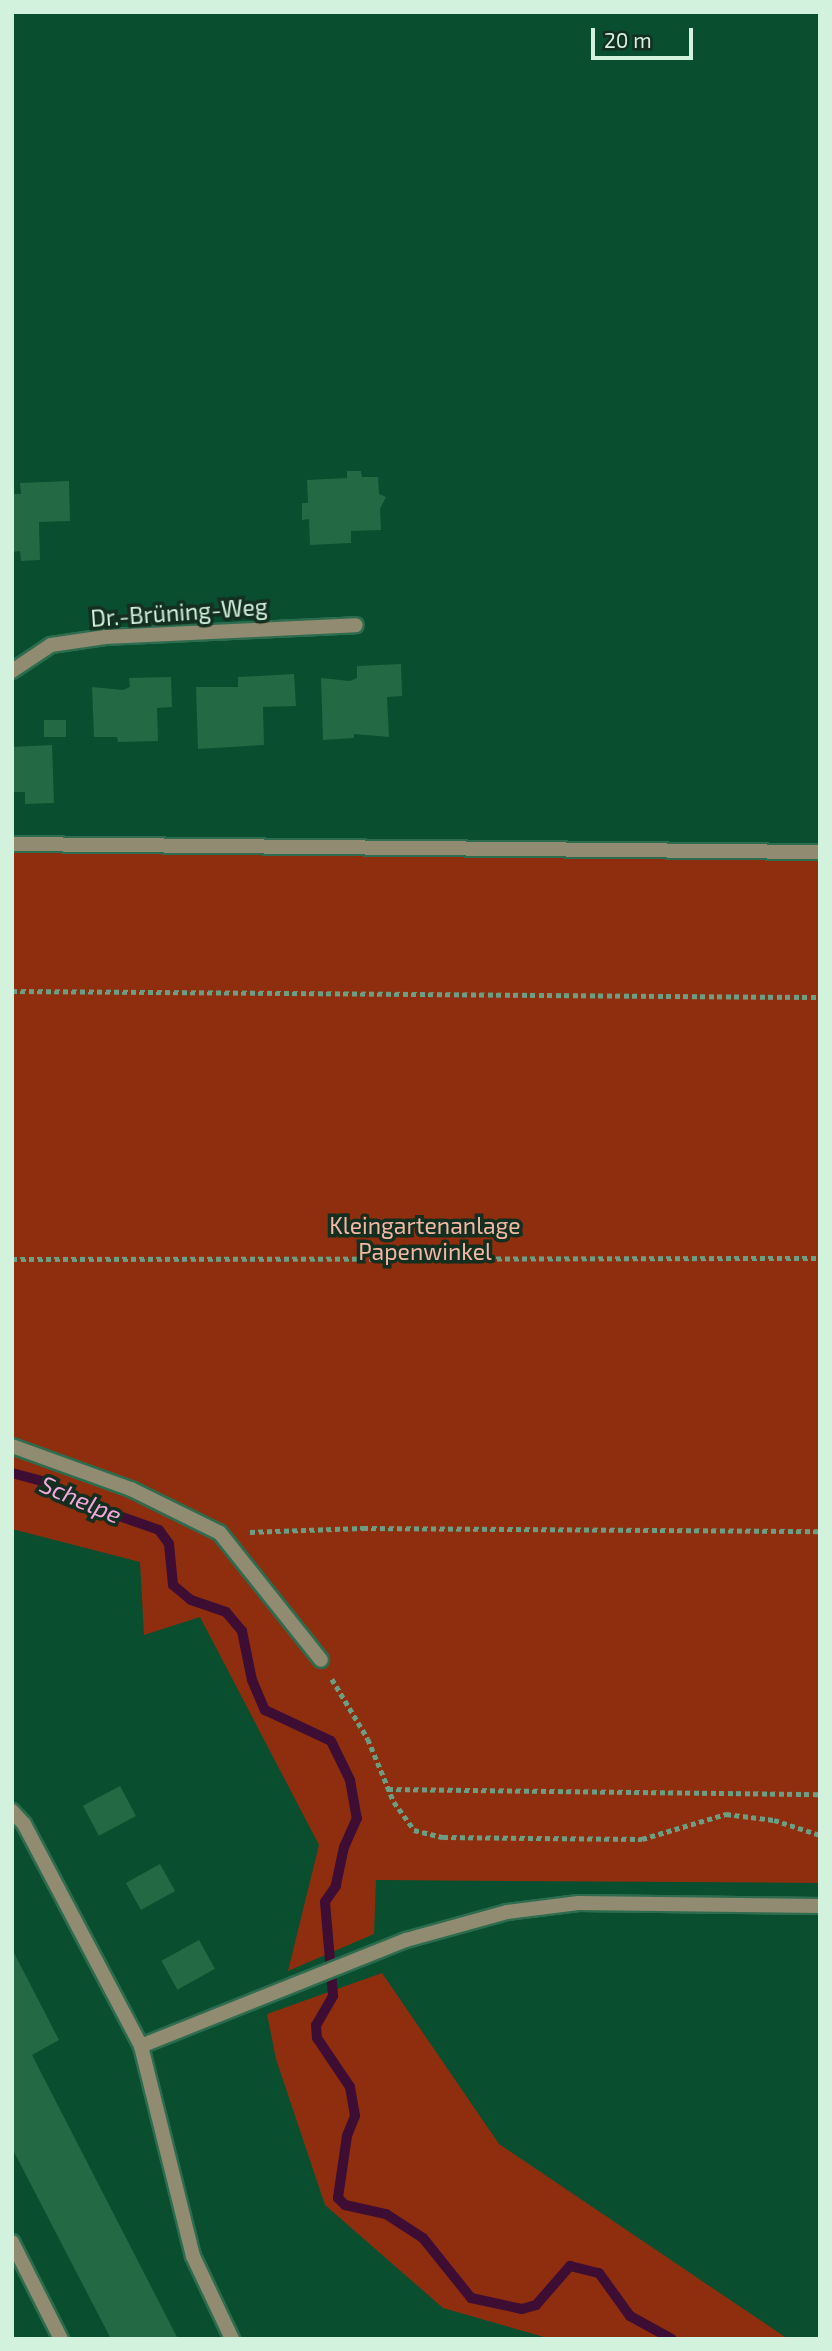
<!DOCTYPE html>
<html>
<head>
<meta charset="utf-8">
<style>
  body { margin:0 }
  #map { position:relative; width:832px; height:2351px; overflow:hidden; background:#094e2e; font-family:"Exo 2",sans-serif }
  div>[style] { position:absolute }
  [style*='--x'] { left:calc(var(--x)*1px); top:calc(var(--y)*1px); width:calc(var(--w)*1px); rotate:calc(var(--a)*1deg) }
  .green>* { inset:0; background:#8f2e0f }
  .stream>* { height:10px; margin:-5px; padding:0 5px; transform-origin:5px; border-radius:5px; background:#3e0d34 }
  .building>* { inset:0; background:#236944; transform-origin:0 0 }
  .path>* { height:4.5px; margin-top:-2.25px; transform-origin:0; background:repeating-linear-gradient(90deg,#6b9e83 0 5px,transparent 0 8.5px) }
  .roads { filter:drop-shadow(2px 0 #2d6c4e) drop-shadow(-2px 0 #2d6c4e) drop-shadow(0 2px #2d6c4e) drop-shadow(0 -2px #2d6c4e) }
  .lane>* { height:14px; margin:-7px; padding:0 7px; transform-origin:7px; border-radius:7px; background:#918b71 }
  .street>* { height:14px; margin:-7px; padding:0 7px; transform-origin:7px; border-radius:7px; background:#918b71 }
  span { translate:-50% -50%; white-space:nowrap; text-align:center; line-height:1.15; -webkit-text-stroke:7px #142e1f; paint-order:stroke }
  .street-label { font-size:23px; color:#d3f2dd }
  .park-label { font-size:23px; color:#f2b7a5 }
  .water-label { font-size:24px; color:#f2a8de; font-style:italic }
  .frame { position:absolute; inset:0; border:14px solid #d3f2dd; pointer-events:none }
  .scale { position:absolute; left:591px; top:28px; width:102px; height:32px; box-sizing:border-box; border:4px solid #d3f2dd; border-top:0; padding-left:9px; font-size:21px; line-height:24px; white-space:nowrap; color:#d3f2dd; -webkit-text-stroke:5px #142e1f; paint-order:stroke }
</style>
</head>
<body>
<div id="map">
  <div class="green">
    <div style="clip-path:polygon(422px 843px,820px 851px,820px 1883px,376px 1880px,374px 1934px,288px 1971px,319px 1845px,200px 1617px,144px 1635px,140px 1562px,12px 1529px,12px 852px)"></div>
    <div style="clip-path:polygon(382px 1973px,499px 2144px,788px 2339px,551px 2339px,443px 2308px,325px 2205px,276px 2059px,267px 2014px)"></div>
  </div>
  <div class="stream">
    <div style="--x:12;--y:1473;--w:42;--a:15"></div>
    <div style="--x:53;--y:1484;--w:23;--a:40"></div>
    <div style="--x:71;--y:1499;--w:93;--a:19.4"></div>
    <div style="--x:159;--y:1530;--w:17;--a:54"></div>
    <div style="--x:169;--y:1544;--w:41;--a:84.4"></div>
    <div style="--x:173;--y:1585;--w:23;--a:40"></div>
    <div style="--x:191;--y:1600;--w:37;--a:19"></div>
    <div style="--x:226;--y:1612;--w:25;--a:50"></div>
    <div style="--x:242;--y:1631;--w:50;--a:78.5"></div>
    <div style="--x:252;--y:1680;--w:33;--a:67"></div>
    <div style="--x:265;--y:1710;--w:73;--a:25.2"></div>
    <div style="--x:331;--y:1741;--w:43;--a:64"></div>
    <div style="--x:350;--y:1780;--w:39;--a:80"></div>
    <div style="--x:357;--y:1818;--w:32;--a:114"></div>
    <div style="--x:344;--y:1847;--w:40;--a:102"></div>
    <div style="--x:336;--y:1886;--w:19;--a:125"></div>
    <div style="--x:325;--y:1902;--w:94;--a:85.1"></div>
    <div style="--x:333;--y:1996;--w:34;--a:120"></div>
    <div style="--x:316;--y:2025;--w:13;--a:86"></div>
    <div style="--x:317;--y:2038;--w:59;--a:56"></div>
    <div style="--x:350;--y:2087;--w:29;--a:80"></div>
    <div style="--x:355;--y:2116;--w:22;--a:112"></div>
    <div style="--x:347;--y:2136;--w:63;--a:98.3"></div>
    <div style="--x:338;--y:2198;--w:10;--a:45"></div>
    <div style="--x:345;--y:2205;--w:42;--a:12.4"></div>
    <div style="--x:386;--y:2214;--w:44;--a:33"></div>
    <div style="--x:423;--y:2238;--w:77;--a:51.3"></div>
    <div style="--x:471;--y:2298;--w:52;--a:12.2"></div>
    <div style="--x:522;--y:2309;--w:15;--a:-16"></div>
    <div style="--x:536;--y:2305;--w:52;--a:-48.9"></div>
    <div style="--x:570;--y:2266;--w:30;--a:14"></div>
    <div style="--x:599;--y:2273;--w:53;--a:54.2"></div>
    <div style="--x:630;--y:2316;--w:48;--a:28.7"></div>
  </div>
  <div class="building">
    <div style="clip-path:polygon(347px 471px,361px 471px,362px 477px,378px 477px,379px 494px,386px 497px,380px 509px,381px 530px,351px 531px,351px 543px,310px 545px,309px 519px,302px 520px,302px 503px,308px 503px,307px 480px,347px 478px)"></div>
    <div style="clip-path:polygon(69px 481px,70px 521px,39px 522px,40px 560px,21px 561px,20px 551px,12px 552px,12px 494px,21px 494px,20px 483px)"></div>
    <div style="clip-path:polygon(401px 664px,402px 696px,387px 697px,389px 737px,354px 734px,354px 738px,323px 740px,321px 678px,350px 681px,357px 678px,357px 666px)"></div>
    <div style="clip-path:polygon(294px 674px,296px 706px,263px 707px,264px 745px,198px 749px,196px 687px,238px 687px,238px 677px)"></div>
    <div style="clip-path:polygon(171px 677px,172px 707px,157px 708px,158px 741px,118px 742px,117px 737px,94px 737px,92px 687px,123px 690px,130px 687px,129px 678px)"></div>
    <div style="left:66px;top:720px;width:17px;height:22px;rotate:90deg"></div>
    <div style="clip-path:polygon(52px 745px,54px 803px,25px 804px,25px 792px,12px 792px,12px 747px)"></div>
    <div style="left:120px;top:1786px;width:34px;height:42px;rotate:62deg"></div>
    <div style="left:160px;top:1864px;width:31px;height:39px;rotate:61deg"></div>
    <div style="left:199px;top:1940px;width:33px;height:43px;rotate:61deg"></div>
    <div style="clip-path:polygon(12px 1949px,59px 2040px,32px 2055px,178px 2339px,111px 2339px,12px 2148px)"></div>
  </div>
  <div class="path">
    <div style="--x:12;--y:991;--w:808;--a:0.43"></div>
    <div style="--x:12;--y:1259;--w:808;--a:-0.07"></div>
    <div style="--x:250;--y:1532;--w:113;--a:-2"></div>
    <div style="--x:363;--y:1528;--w:457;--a:0.4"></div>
    <div style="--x:332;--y:1679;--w:70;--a:59"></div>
    <div style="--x:368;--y:1739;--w:68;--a:67.6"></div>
    <div style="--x:394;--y:1802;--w:34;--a:54"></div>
    <div style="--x:414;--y:1830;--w:30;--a:14"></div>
    <div style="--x:443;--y:1837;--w:199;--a:0.6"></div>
    <div style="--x:642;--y:1839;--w:88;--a:-16.6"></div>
    <div style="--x:726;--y:1814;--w:48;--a:7.1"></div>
    <div style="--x:774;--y:1820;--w:48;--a:18.1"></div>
    <div style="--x:388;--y:1789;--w:432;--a:0.7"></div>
  </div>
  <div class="roads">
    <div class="lane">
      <div style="--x:12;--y:844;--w:808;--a:0.57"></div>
      <div style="--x:12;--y:1446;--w:127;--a:19.9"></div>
      <div style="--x:131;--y:1489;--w:99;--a:26.3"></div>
      <div style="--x:220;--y:1533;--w:162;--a:51.5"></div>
      <div style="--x:12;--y:1811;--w:18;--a:47"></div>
      <div style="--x:24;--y:1824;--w:251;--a:62.2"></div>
      <div style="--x:141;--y:2046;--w:285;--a:-21.8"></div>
      <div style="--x:406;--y:1940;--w:105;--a:-15.5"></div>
      <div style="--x:507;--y:1912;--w:72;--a:-7.2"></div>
      <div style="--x:578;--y:1903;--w:242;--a:0.7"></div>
      <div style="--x:141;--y:2046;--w:216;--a:76.1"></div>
      <div style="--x:193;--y:2256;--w:92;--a:64.8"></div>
      <div style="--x:12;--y:2242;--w:109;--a:63.2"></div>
    </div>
    <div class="street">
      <div style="--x:12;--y:671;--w:47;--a:-33.7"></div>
      <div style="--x:51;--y:645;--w:55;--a:-8.4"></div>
      <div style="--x:105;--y:637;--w:251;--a:-2.7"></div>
    </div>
  </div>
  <div class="street-label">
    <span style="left:179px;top:612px;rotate:-4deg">Dr.-Brüning-Weg</span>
  </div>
  <div class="park-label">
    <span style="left:425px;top:1238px">Kleingartenanlage<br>Papenwinkel</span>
  </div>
  <div class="water-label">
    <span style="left:81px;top:1499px;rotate:23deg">Schelpe</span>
  </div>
  <div class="frame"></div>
  <div class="scale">20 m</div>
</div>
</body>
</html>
